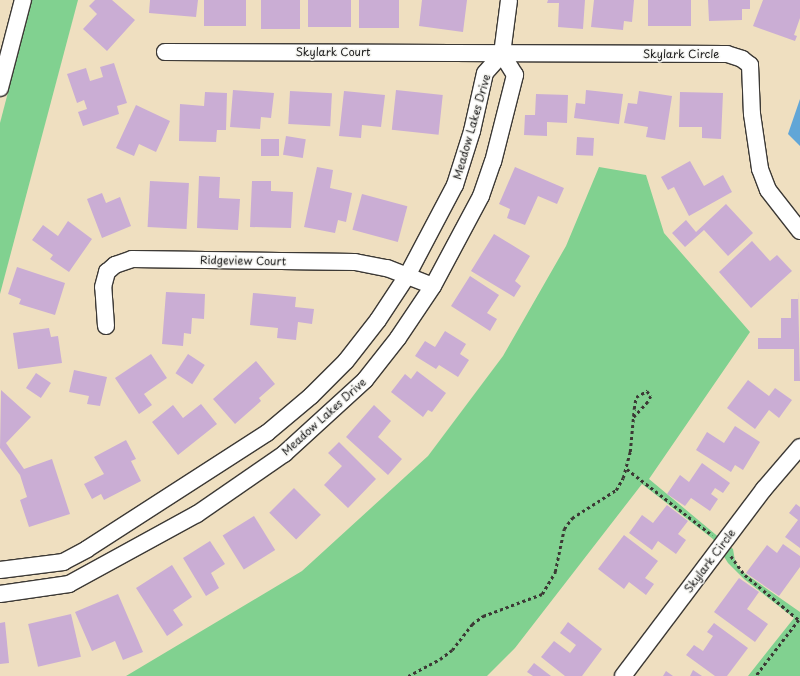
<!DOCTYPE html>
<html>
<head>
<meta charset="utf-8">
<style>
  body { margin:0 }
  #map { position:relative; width:800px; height:676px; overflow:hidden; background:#efdfc0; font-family:"Playpen Sans",sans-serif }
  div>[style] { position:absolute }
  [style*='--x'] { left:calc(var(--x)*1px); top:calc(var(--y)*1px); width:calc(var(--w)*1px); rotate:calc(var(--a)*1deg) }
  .green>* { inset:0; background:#81d190 }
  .water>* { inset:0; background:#61a6d7 }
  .building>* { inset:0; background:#caadd4; transform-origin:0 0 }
  .path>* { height:2.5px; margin-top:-1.25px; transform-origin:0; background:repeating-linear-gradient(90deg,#3c3935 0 3px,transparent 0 6px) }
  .roads { filter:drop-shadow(1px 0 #3c3935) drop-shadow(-1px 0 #3c3935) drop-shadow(0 1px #3c3935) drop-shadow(0 -1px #3c3935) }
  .minor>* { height:16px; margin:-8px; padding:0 8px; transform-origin:8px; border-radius:8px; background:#fff }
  span { translate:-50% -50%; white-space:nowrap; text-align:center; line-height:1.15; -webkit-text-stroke:3px #f6f6f2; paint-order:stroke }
  .street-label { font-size:11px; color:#1c1c1c }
</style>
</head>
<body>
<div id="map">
  <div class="green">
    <div style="clip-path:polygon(32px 0,78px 0,0 294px,0 123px)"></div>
    <div style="clip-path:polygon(599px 167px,646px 175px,664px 233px,750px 332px,649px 479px,733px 549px,735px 561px,740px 570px,800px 612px,800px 676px,748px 676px,794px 618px,744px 579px,728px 563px,713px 539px,642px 484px,515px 648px,487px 676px,126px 676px,302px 571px,428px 456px,503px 356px,566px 246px)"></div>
  </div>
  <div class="water">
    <div style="clip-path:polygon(800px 99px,800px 146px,788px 134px)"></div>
  </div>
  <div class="building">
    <div style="clip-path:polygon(95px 0,112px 0,135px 20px,107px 51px,83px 29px,97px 14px,89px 6px)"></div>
    <div style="clip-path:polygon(150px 0,198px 0,196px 17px,149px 13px)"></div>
    <div style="left:204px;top:0;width:42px;height:26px"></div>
    <div style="left:261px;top:0;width:39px;height:29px"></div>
    <div style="left:308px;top:0;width:43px;height:27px"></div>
    <div style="left:359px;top:0;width:40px;height:28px"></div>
    <div style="clip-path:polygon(422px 0,467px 0,463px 32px,419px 26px)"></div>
    <div style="clip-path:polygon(548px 0,585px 0,583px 29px,558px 27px,559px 3px,547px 3px)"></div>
    <div style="clip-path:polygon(594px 0,634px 0,632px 22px,624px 21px,623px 30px,591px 27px)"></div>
    <div style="left:648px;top:0;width:43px;height:26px"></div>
    <div style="clip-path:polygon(708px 0,750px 0,750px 9px,742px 9px,742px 20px,709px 21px)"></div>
    <div style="clip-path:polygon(763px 0,800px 0,800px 18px,794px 35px,797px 36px,795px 41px,753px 26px)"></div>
    <div style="clip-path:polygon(114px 63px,127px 103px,117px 106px,119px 114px,83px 126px,78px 112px,87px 109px,84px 100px,77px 103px,67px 74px,86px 68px,90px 81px,103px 77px,100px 67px)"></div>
    <div style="clip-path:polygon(233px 90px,274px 93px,271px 118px,261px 117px,260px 129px,230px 127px)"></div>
    <div style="left:396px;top:90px;width:47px;height:40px;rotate:6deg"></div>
    <div style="clip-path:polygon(586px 90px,623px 94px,619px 124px,574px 118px,576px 103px,585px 104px)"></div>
    <div style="left:290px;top:91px;width:42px;height:33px;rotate:3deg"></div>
    <div style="clip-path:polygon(344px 91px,385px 95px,381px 127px,362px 125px,361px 138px,339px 136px)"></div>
    <div style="clip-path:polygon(639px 91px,672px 96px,665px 140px,646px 137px,648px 127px,624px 123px,628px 103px,637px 104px)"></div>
    <div style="clip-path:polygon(205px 92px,227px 93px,226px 130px,217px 130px,216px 142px,179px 141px,180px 104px,204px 106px)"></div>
    <div style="clip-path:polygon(680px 92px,723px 93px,721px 139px,702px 138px,702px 127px,679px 127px)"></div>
    <div style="clip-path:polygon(536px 94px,568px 95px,567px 123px,547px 122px,547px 136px,524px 135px,525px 115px,535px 115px)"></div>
    <div style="clip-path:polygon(136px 105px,170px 121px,156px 152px,139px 144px,134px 156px,116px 148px)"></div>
    <div style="left:286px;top:136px;width:20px;height:19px;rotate:9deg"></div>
    <div style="left:577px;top:137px;width:17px;height:18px;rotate:3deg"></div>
    <div style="left:261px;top:139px;width:18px;height:17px"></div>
    <div style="clip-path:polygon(690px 161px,704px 186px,723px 175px,732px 192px,689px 216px,674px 187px,668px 190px,661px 177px)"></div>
    <div style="clip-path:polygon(317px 167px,333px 170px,330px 188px,352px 193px,346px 222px,338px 220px,335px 233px,304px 227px)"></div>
    <div style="clip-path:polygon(515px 167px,564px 188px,557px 204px,538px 196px,525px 225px,507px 218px,510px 209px,499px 204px)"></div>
    <div style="clip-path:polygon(199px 176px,220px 177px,219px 198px,240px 199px,238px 230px,197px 228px)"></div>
    <div style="left:150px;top:181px;width:39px;height:46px;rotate:3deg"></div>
    <div style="clip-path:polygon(252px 181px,271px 181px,271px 191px,293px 192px,291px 228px,250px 227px)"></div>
    <div style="clip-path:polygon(102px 193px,106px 203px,120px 197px,131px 226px,102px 238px,87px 199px)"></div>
    <div style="left:362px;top:194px;width:47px;height:37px;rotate:15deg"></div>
    <div style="clip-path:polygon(726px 204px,753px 233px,728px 256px,704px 230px,685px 247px,672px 233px,686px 220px,696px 232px)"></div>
    <div style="clip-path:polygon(68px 221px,92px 239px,69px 272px,50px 259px,53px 255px,32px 240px,43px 225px,58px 236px)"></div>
    <div style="clip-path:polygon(494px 234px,530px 256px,515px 281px,521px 286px,514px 297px,471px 271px)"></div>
    <div style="clip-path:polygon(752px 241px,770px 261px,777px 255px,792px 271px,751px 308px,719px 272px)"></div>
    <div style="clip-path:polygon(17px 267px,65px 283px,55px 315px,19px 304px,21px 299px,8px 294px)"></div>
    <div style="clip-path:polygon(470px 276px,499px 295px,487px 313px,497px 319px,490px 331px,451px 306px)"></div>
    <div style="clip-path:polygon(798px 290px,800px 381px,794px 381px,794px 349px,758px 349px,758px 338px,781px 338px,781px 318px,791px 318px,791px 299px,798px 299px)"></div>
    <div style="clip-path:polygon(166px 292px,205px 294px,204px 319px,192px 318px,191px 334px,184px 333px,183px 346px,162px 344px)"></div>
    <div style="clip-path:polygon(253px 293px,296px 297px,295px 307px,314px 309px,312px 324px,298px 322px,296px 340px,277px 338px,278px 328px,250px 325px)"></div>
    <div style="clip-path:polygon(49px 328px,51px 337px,58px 336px,62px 363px,18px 369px,13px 333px)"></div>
    <div style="clip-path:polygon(445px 331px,466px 344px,460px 354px,469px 360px,458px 377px,439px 365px,436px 369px,415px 356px,425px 341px,435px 347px)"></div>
    <div style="clip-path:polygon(151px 354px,167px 378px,144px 394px,152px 405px,139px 414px,115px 378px)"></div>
    <div style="left:188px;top:354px;width:20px;height:23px;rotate:33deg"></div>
    <div style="clip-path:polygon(256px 361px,275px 384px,259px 398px,261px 401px,235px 424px,213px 399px)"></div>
    <div style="clip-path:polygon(74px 370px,107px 377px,100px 406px,87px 404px,89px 396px,69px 392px)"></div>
    <div style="clip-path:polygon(417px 371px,446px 393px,432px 412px,428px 410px,423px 417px,391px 392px,405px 374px,411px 379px)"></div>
    <div style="left:36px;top:373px;width:18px;height:18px;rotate:34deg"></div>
    <div style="clip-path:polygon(748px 380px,769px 396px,775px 388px,792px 400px,779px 418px,769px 410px,755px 429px,727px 408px)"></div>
    <div style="clip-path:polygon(1px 390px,31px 417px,6px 443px,24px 469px,52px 459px,70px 514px,29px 527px,20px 500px,27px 497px,20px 475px,0 448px)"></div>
    <div style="clip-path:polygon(201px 404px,217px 424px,178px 455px,152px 422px,173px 405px,183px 418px)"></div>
    <div style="clip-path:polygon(374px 405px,391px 421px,378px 437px,402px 459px,388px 475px,346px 437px)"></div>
    <div style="clip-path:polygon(735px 426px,760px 442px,743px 470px,735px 465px,731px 472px,696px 450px,707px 432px,724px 443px)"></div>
    <div style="clip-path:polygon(126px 440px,136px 459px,131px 461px,141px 481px,104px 500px,101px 494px,92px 499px,84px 484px,104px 474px,94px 457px)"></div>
    <div style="clip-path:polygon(339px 442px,376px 479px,348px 508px,324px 485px,342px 466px,328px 453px)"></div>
    <div style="clip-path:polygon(702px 463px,730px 483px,723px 493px,715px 488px,711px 494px,718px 499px,710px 511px,691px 498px,685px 506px,667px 494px,680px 475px,689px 482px)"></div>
    <div style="left:294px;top:488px;width:38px;height:35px;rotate:45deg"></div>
    <div style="clip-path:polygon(796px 504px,800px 507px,800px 548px,785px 537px,798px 520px,789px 513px)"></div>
    <div style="clip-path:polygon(667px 505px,688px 521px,678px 534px,686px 540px,676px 554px,658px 541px,652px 550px,629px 533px,642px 515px,653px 523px)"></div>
    <div style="left:254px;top:516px;width:40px;height:37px;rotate:58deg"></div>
    <div style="clip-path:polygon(624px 535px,658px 561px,645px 578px,654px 584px,646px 595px,629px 582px,624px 589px,598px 569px)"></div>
    <div style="clip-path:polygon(210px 541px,225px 564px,211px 573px,219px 588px,206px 596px,183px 558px)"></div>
    <div style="clip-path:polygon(783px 544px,800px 556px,800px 567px,779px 596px,746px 573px,767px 545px,777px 553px)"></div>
    <div style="clip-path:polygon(172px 565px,192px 597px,173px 610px,183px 625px,167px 636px,136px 588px)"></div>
    <div style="clip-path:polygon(739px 578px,759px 592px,747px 609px,768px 624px,755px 642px,714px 612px)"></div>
    <div style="clip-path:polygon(118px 594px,143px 652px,123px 660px,115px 641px,92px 651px,75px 612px)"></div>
    <div style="left:71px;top:614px;width:44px;height:44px;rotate:77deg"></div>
    <div style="clip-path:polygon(5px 622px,9px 663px,0 664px,0 623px)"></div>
    <div style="clip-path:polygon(568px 622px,602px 649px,582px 676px,565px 676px,541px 657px,554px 641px,570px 653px,576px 645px,560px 633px)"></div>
    <div style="clip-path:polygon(714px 623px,748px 648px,727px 676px,715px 676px,686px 655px,694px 645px,703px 651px,713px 636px,707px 632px)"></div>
    <div style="clip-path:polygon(534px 663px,551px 676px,533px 676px,527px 672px)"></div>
    <div style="clip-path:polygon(693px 670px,702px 676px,690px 676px)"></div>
    <div style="clip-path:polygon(666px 671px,673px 676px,663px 676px)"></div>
  </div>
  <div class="path">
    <div style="--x:627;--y:469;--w:108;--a:37.8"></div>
    <div style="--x:731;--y:556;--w:24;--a:54"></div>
    <div style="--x:745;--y:575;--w:70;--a:39.8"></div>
    <div style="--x:799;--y:620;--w:71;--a:127.5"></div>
    <div style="--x:408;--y:676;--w:36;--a:-28"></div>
    <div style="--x:440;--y:659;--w:15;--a:-37"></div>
    <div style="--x:452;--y:650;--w:33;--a:-52"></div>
    <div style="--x:472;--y:624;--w:14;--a:-36"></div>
    <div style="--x:483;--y:616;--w:63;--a:-20.4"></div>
    <div style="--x:542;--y:594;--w:26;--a:-59"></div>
    <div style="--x:555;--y:572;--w:44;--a:-78.2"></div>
    <div style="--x:564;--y:529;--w:14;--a:-54"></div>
    <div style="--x:572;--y:518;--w:52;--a:-32.5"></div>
    <div style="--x:616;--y:490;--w:14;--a:-60"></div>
    <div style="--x:623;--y:478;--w:27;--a:-75"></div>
    <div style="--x:630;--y:452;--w:43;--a:-84.7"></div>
    <div style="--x:634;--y:409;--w:12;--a:-81"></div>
    <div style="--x:636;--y:397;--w:13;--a:-29"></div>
    <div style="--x:647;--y:391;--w:6;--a:51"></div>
    <div style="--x:651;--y:396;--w:7;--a:117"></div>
    <div style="--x:648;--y:402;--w:21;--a:133"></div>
  </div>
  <div class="roads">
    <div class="minor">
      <div style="--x:165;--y:52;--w:562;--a:0.2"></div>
      <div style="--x:727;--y:54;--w:16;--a:18"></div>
      <div style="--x:742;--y:59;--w:10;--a:37"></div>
      <div style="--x:750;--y:65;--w:49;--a:87.7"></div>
      <div style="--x:752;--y:114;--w:56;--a:81.7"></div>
      <div style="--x:760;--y:169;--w:22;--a:69"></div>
      <div style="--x:768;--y:190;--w:52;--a:52"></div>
      <div style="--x:0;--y:88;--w:91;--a:-75.4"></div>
      <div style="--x:106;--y:326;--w:39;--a:-94"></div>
      <div style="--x:103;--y:287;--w:16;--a:-75"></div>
      <div style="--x:107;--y:272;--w:11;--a:-41"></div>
      <div style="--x:115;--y:265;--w:18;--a:-19"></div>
      <div style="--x:132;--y:259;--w:223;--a:0.8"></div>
      <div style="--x:355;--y:262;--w:33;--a:11"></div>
      <div style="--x:387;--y:268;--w:49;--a:21.4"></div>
      <div style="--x:0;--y:570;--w:64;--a:-7.2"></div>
      <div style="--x:63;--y:562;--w:27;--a:-28"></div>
      <div style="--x:87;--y:549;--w:214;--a:-32.8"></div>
      <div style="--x:267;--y:433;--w:57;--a:-40.1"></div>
      <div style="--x:311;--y:396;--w:49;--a:-45"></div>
      <div style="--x:346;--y:361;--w:52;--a:-52"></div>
      <div style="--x:378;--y:320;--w:53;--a:-56.6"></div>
      <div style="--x:407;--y:276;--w:103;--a:-62.2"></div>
      <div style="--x:455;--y:185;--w:57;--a:-72.5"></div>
      <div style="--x:472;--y:131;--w:59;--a:-77.4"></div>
      <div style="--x:485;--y:73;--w:25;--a:-48"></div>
      <div style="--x:502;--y:54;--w:54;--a:-82.6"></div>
      <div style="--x:0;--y:594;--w:70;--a:-8.2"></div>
      <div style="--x:69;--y:584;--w:146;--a:-28.7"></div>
      <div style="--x:197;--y:514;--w:106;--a:-34.6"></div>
      <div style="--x:284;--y:454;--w:110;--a:-42.4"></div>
      <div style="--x:365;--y:380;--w:53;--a:-51.8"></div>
      <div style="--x:398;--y:338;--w:63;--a:-56.1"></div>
      <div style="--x:433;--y:286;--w:102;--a:-61.9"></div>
      <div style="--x:481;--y:196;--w:36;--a:-71"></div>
      <div style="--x:493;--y:162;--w:90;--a:-75.8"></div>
      <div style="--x:515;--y:75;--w:25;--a:-122"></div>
      <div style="--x:623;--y:676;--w:234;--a:-53"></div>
      <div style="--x:764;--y:489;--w:55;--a:-49.4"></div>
    </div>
  </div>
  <div class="street-label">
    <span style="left:333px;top:52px">Skylark Court</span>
    <span style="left:681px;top:54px">Skylark Circle</span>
    <span style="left:472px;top:127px;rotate:-74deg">Meadow Lakes Drive</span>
    <span style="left:243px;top:261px;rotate:1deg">Ridgeview Court</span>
    <span style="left:324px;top:417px;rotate:-42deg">Meadow Lakes Drive</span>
    <span style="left:710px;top:561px;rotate:-53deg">Skylark Circle</span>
  </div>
</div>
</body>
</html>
